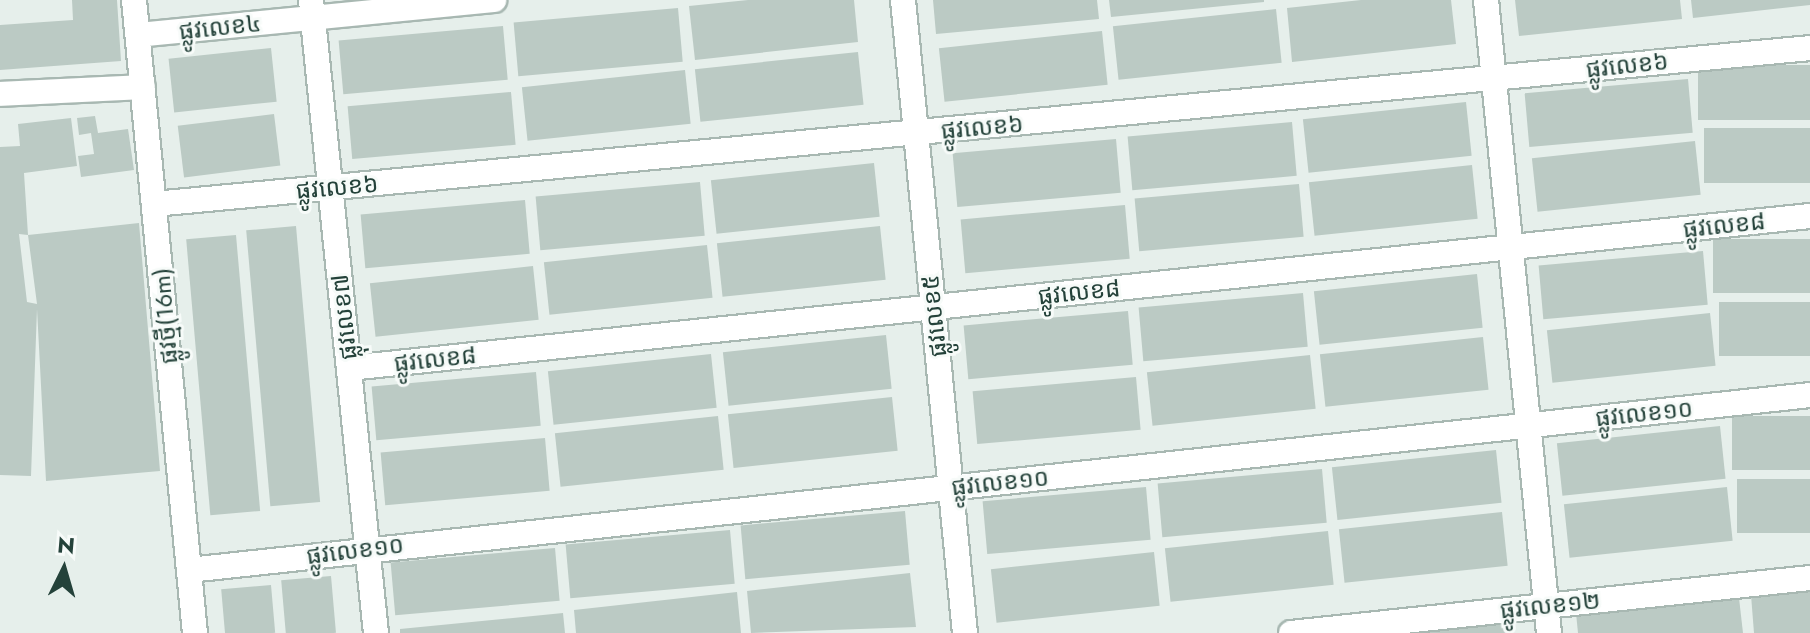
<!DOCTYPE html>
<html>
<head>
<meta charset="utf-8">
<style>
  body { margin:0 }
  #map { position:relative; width:1810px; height:633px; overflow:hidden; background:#e6efeb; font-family:Jost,"Noto Sans Khmer",sans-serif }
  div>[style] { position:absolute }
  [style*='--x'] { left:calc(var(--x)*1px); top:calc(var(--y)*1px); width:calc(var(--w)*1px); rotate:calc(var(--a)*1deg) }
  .building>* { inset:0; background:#bbcac4; transform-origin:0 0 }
  .roads { filter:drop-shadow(2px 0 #a8b8b2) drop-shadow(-2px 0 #a8b8b2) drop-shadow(0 2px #a8b8b2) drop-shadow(0 -2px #a8b8b2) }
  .minor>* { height:24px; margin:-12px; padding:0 12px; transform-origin:12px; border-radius:12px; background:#fff }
  .tertiary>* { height:24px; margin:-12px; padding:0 12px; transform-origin:12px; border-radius:12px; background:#fff }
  span { translate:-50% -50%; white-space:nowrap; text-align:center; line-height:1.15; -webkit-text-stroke:6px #f7fbf9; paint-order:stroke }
  .street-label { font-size:24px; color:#24423a }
  .north { position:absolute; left:24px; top:529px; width:80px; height:80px; -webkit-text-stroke:6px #f7fbf9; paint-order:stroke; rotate:5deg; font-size:22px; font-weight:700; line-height:32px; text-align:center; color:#24423a }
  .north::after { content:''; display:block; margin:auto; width:28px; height:36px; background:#24423a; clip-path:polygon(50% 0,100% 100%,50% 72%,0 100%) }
</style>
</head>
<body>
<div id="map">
  <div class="building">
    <div style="clip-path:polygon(72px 0,117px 0,121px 61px,0 70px,0 25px,73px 20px)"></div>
    <div style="clip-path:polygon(748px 0,854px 0,858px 42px,695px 60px,689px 6px)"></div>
    <div style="clip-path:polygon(933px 0,1097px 0,1099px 19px,936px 34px)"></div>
    <div style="clip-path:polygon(1109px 0,1264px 0,1264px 2px,1111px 17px)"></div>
    <div style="clip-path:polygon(1361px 0,1451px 0,1456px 44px,1292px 62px,1287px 8px)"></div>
    <div style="clip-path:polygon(1515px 0,1680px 0,1682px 19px,1519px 36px)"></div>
    <div style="clip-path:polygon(1691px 0,1810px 0,1810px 5px,1693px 18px)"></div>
    <div style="left:678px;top:8px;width:54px;height:165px;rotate:85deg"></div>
    <div style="left:1276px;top:9px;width:54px;height:164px;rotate:84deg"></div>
    <div style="left:503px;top:26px;width:54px;height:165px;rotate:85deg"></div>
    <div style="left:1102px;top:31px;width:54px;height:164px;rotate:84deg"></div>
    <div style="left:271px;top:48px;width:54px;height:103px;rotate:84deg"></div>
    <div style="left:858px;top:52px;width:53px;height:164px;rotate:84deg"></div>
    <div style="left:1810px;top:65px;width:55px;height:112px;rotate:90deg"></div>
    <div style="left:685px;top:70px;width:54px;height:164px;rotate:84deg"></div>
    <div style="left:1688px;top:79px;width:54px;height:164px;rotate:85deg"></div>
    <div style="left:511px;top:92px;width:53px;height:164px;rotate:85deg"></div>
    <div style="left:1466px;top:102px;width:54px;height:164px;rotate:84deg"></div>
    <div style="left:274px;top:114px;width:52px;height:97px;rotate:83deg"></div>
    <div style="clip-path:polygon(95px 116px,98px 133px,128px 129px,134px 170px,81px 177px,78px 156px,94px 154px,91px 133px,79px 135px,77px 118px)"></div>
    <div style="clip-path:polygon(evenodd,71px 118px,77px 166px,24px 173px,28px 235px,139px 223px,160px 471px,46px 481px,37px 309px,31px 476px,0 475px,0 147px,20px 146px,18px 124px,71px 118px,19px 234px,28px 235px,37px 304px,27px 302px,19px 234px)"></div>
    <div style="left:1292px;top:122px;width:54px;height:165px;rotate:85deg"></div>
    <div style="left:1810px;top:128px;width:55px;height:106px;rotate:90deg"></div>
    <div style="left:1116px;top:139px;width:54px;height:164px;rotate:85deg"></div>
    <div style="left:1695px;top:141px;width:54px;height:164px;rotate:84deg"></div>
    <div style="left:874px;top:163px;width:54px;height:164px;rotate:84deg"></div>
    <div style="left:1472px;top:165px;width:54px;height:164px;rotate:84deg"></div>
    <div style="left:700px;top:182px;width:54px;height:165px;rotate:85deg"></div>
    <div style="left:1299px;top:184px;width:53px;height:165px;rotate:85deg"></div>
    <div style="left:525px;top:200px;width:54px;height:165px;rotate:85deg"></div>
    <div style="left:1125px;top:205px;width:54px;height:165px;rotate:85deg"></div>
    <div style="left:296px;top:226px;width:277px;height:50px;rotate:85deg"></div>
    <div style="left:880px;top:226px;width:54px;height:164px;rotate:84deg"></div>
    <div style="left:236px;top:235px;width:277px;height:50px;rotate:85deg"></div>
    <div style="left:1810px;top:239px;width:54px;height:97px;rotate:90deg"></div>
    <div style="left:707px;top:245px;width:53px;height:164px;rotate:84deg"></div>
    <div style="left:1703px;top:251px;width:54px;height:165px;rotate:85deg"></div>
    <div style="left:533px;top:266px;width:54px;height:164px;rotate:84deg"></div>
    <div style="left:1477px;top:274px;width:54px;height:164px;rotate:84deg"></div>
    <div style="left:1303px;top:293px;width:54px;height:165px;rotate:85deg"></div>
    <div style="left:1810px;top:302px;width:54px;height:91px;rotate:90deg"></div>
    <div style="left:1128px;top:311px;width:54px;height:165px;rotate:85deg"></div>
    <div style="left:1710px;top:313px;width:53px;height:164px;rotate:84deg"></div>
    <div style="left:886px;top:335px;width:54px;height:164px;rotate:84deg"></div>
    <div style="left:1483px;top:337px;width:53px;height:164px;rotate:84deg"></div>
    <div style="left:711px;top:354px;width:54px;height:164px;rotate:84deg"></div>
    <div style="left:1310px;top:355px;width:54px;height:164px;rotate:84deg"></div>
    <div style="left:536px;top:372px;width:54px;height:165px;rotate:85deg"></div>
    <div style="left:1136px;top:377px;width:53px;height:164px;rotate:85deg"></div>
    <div style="left:892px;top:397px;width:54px;height:165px;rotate:84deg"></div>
    <div style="left:718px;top:416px;width:54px;height:164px;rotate:84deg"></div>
    <div style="left:1810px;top:416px;width:54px;height:78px;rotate:90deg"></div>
    <div style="left:1720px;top:426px;width:53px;height:164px;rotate:84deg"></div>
    <div style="left:545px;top:438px;width:53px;height:165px;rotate:85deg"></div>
    <div style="left:1496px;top:450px;width:53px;height:165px;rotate:84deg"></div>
    <div style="left:1322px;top:469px;width:54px;height:165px;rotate:85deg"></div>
    <div style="left:1810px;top:479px;width:54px;height:73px;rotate:90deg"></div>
    <div style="left:1146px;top:487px;width:53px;height:164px;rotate:85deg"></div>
    <div style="left:1727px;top:487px;width:54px;height:164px;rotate:84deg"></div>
    <div style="left:905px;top:511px;width:54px;height:165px;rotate:85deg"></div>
    <div style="left:1502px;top:512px;width:54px;height:164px;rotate:84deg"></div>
    <div style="left:730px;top:530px;width:54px;height:165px;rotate:85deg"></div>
    <div style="left:1328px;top:531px;width:54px;height:164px;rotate:84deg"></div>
    <div style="left:555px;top:548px;width:53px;height:165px;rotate:85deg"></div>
    <div style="left:1154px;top:552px;width:54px;height:164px;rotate:84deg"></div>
    <div style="clip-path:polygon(910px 573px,916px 627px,751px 633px,747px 591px)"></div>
    <div style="left:331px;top:576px;width:57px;height:50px;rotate:85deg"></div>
    <div style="left:271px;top:585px;width:48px;height:50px;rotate:85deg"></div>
    <div style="clip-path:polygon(1810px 589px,1810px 633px,1754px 633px,1751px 595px)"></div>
    <div style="clip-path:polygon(737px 592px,741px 633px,576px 633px,574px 610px)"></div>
    <div style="clip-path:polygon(1739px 598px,1743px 633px,1578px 633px,1576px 613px)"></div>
    <div style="clip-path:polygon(563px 613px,565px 633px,400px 633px,400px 629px)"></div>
    <div style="clip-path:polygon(1510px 621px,1512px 633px,1423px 633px,1423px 631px)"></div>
  </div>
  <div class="roads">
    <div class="minor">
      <div style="--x:311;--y:0;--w:636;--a:84.14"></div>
      <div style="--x:903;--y:0;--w:636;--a:84.41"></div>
      <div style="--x:1486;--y:0;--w:636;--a:84.32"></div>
      <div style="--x:138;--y:35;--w:358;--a:-5.6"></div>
      <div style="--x:0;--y:94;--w:143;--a:-2.8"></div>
      <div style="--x:154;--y:204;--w:1663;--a:-5.38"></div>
      <div style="--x:349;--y:368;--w:1469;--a:-5.94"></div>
      <div style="--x:189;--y:570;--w:1630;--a:-6.16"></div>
      <div style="--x:1291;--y:633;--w:522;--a:-6.05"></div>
    </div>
    <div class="tertiary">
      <div style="--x:134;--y:0;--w:636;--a:84.5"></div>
    </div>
  </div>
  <div class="street-label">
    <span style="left:220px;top:27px;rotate:-6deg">ផ្លូវលេខ៤</span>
    <span style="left:1627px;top:65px;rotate:-6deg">ផ្លូវលេខ៦</span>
    <span style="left:982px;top:127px;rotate:-5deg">ផ្លូវលេខ៦</span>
    <span style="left:337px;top:187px;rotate:-5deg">ផ្លូវលេខ៦</span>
    <span style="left:1724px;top:225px;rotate:-6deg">ផ្លូវលេខ៨</span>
    <span style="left:1079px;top:292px;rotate:-6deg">ផ្លូវលេខ៨</span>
    <span style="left:165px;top:316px;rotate:-95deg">ផ្លូវថ្មី(16m)</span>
    <span style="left:934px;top:316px;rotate:-96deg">ផ្លូវលេខ៥</span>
    <span style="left:344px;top:317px;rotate:-96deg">ផ្លុវលេខ៧</span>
    <span style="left:435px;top:359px;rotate:-6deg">ផ្លូវលេខ៨</span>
    <span style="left:1644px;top:413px;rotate:-6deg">ផ្លូវលេខ១០</span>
    <span style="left:1000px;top:482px;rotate:-6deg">ផ្លូវលេខ១០</span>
    <span style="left:355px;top:550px;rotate:-7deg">ផ្លូវលេខ១០</span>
    <span style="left:1550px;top:605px;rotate:-6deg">ផ្លូវលេខ១២</span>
  </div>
  <div class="north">N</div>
</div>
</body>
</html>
